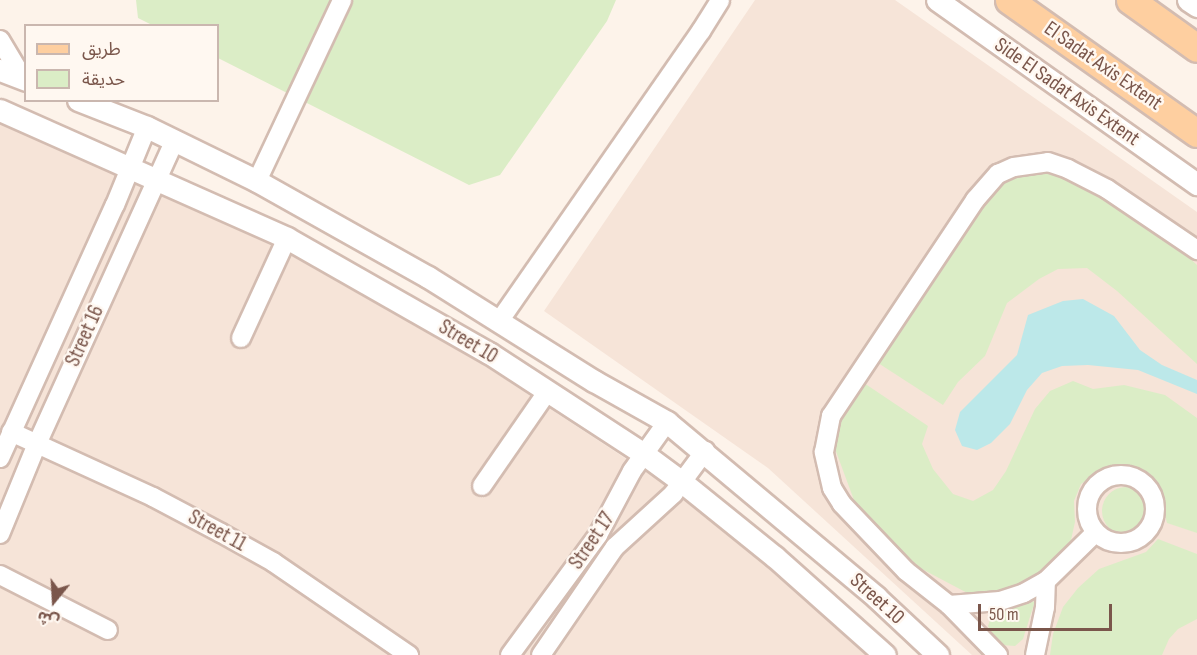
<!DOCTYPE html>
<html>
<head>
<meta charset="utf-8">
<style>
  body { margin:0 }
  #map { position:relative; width:1197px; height:655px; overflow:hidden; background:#fdf3ea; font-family:"Sofia Sans Condensed","Noto Sans Arabic",sans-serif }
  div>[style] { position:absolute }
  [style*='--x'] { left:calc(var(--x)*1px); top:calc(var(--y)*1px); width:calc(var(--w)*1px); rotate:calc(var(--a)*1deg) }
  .residential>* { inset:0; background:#f6e4d8 }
  .green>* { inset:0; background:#dbedc6 }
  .round { border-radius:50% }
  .water>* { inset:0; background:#bce8e9 }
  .roads { filter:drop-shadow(2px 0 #d3bcb1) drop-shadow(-2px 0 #d3bcb1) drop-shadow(0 2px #d3bcb1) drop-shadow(0 -2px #d3bcb1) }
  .minor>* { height:18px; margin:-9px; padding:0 9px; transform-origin:9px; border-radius:9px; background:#fff }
  .minor>.ring { margin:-9px; padding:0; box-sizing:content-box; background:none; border:18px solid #fff; border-radius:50% }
  .tertiary>* { height:21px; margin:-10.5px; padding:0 10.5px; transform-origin:10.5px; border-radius:10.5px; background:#fff }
  .primary>* { height:27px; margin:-13.5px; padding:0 13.5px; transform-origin:13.5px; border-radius:13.5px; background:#fecfa0 }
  span { translate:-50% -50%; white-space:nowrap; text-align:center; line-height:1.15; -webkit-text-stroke:5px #fff8f1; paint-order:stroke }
  .street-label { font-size:21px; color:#7a564b }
  .legend { position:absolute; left:24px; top:24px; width:195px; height:78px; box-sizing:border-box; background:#fff8f1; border:2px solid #cab7af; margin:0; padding:8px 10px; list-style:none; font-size:18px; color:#7a564b }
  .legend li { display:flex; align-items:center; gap:12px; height:30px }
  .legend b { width:30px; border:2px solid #cab7af }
  .north { position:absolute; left:24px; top:571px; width:60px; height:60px; -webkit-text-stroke:4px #fff8f1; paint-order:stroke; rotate:198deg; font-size:16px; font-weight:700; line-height:24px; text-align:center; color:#7a564b }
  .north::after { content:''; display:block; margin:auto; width:21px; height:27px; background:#7a564b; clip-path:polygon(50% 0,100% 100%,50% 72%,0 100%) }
  .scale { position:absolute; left:978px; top:604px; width:134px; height:27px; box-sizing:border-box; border:3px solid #7a564b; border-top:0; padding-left:8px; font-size:18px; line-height:21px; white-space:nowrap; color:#7a564b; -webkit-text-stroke:4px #fff8f1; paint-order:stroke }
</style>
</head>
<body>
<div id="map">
  <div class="residential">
    <div style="clip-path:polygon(755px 0,895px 0,1197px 212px,1197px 655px,972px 655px,768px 468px,544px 311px)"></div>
    <div style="clip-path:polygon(0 120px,32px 129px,375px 294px,724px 523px,870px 655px,0 655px)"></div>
  </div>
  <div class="green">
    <div style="clip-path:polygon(136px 0,616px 0,607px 21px,500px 175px,469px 185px,218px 58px,218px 26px,152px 25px,138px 18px)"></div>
    <div style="clip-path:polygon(1055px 170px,1155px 226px,1197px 265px,1197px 364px,1117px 291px,1087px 268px,1058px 269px,1039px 279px,1007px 303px,985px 356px,958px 382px,943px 405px,875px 361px,972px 213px,1003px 178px)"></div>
    <div style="clip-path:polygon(1073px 381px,1093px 389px,1124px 385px,1165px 395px,1197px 418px,1197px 533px,1167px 523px,1158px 488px,1144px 474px,1122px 465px,1101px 471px,1081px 484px,1074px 501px,1075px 522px,1069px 549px,1051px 570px,1025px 584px,973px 596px,920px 568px,858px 511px,834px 446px,839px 424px,851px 401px,864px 383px,928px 426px,922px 444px,933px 469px,953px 494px,973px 501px,993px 490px,1006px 471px,1035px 409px,1050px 391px)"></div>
    <div class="round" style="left:1102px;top:487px;width:48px;height:48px"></div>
    <div style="clip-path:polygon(1158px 539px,1197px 554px,1197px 619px,1178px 629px,1169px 639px,1162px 655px,1050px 655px,1053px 634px,1063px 607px,1078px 588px,1099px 569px,1146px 552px)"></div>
    <div style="clip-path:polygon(1035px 601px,1023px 639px,1015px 646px,1002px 645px,992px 635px,988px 626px,991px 617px,1001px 610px)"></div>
  </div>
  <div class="water">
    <div style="clip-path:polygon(1083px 299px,1114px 316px,1140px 350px,1162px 365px,1197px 380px,1197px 394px,1138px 370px,1088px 365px,1062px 366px,1042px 373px,1027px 390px,1010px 424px,991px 443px,977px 450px,962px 446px,955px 430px,960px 412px,1017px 355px,1028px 315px,1063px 301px)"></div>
  </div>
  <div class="roads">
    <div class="minor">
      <div style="--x:0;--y:40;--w:47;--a:59"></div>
      <div style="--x:257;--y:181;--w:200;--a:-64.8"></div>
      <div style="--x:500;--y:320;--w:352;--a:-55.2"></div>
      <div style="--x:701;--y:31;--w:36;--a:-58"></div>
      <div style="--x:241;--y:338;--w:110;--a:-65.3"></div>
      <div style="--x:11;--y:432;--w:156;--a:24.6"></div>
      <div style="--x:153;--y:497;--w:77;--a:27.9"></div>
      <div style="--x:221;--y:533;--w:60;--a:29.1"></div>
      <div style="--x:273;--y:562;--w:165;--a:34.4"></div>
      <div style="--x:0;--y:458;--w:278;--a:-65.6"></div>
      <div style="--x:115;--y:205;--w:84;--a:-67.7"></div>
      <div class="ring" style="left:1087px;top:475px;width:50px;height:50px"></div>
      <div style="--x:482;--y:486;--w:114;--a:-55.3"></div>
      <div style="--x:0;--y:534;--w:97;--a:-67.7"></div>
      <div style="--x:37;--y:444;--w:334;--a:-65.6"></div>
      <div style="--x:0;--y:575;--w:121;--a:27"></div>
      <div style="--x:949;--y:605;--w:51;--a:-4.5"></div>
      <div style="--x:1000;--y:601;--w:25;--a:-18"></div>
      <div style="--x:1024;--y:593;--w:25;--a:-29"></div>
      <div style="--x:1046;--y:581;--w:69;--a:-44.4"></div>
      <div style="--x:510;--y:655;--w:149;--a:-53.7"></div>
      <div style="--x:598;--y:535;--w:72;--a:-62"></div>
      <div style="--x:632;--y:471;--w:60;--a:-54.5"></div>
      <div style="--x:541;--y:655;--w:131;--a:-55.6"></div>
      <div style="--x:615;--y:547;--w:79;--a:-42.4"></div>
      <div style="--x:673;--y:494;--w:54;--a:-53.3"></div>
      <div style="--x:998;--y:655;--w:70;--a:-134.4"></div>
      <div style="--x:949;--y:605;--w:55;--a:-141.7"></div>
      <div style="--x:906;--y:571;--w:93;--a:-133.7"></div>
      <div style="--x:842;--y:504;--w:19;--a:-122"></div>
      <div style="--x:832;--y:488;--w:37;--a:-103"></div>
      <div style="--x:824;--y:452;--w:37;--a:-79"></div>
      <div style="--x:831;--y:416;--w:260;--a:-56.3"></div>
      <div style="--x:975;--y:200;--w:35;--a:-49"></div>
      <div style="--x:998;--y:174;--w:17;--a:-24"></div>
      <div style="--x:1014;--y:167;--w:34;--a:-8"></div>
      <div style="--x:1048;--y:162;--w:21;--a:19"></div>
      <div style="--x:1068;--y:169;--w:44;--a:27.1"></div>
      <div style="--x:1107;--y:189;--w:109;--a:34.1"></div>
      <div style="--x:1035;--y:655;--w:49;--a:-78.2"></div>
      <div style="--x:1045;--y:607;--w:26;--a:-88"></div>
    </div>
    <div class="tertiary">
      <div style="--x:937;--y:0;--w:319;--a:35.3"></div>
      <div style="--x:1188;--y:0;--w:11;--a:34"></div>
      <div style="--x:0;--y:70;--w:28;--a:21"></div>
      <div style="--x:78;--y:100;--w:74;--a:21.4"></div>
      <div style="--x:147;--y:127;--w:123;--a:26.1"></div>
      <div style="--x:257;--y:181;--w:196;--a:29.3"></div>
      <div style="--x:428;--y:277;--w:196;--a:32.1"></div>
      <div style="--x:594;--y:381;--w:84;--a:29.3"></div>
      <div style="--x:667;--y:422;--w:273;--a:39.9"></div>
      <div style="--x:876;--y:597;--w:85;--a:43.1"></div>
      <div style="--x:0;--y:110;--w:314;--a:24"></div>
      <div style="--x:287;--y:238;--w:232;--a:29.7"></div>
      <div style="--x:489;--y:353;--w:185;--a:33.1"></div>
      <div style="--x:644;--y:454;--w:47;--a:36.4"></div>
      <div style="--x:682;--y:482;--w:119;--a:38.9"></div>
      <div style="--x:775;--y:557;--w:147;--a:41.7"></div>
    </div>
    <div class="primary">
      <div style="--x:1009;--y:0;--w:230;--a:35.3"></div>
      <div style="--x:1130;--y:0;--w:82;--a:35.6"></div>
    </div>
  </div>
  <div class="street-label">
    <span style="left:1103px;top:66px;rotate:35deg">El Sadat Axis Extent</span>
    <span style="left:1067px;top:92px;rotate:35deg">Side El Sadat Axis Extent</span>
    <span style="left:85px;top:336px;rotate:-66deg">Street 16</span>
    <span style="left:468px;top:342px;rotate:31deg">Street 10</span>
    <span style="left:217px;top:531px;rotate:29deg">Street 11</span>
    <span style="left:592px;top:541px;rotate:-56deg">Street 17</span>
    <span style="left:877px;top:599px;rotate:42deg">Street 10</span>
  </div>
  <ul class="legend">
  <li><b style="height:8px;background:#fecfa0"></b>طريق</li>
  <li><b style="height:16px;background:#dbedc6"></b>حديقة</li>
  </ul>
  <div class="north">ش</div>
  <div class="scale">50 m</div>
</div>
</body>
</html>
